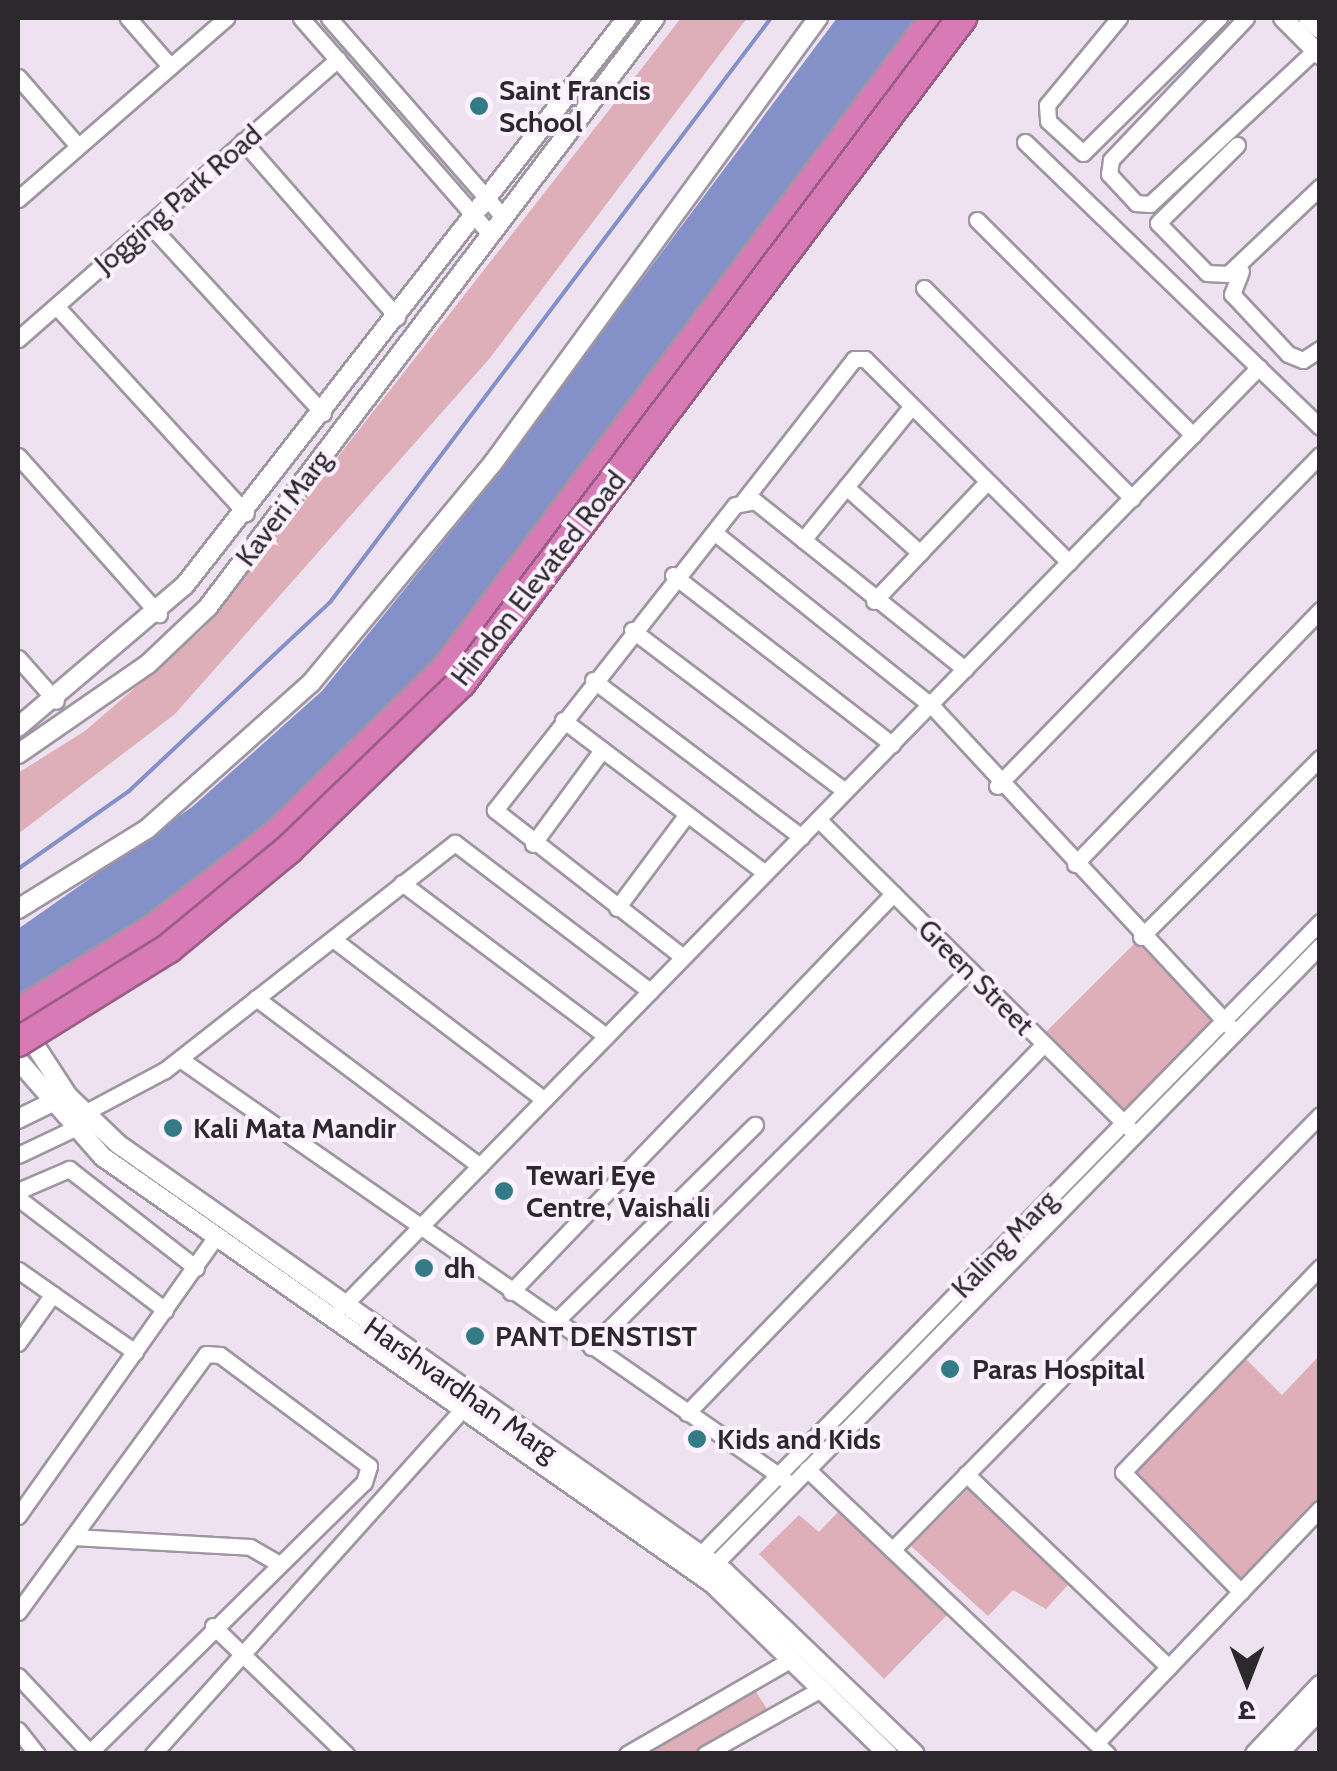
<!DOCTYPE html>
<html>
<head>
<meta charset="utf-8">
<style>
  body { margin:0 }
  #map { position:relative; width:1337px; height:1771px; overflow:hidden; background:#eee2f1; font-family:Cabin,"Noto Sans Devanagari",sans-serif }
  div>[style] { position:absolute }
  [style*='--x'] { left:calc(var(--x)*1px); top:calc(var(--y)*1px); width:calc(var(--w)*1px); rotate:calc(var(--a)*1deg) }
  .green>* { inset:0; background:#deafb9; transform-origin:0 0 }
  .water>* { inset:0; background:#8490c8 }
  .stream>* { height:4px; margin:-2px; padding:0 2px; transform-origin:2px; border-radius:2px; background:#8490c8 }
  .roads { filter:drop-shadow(2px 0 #a095a3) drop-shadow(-2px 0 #a095a3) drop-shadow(0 2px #a095a3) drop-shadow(0 -2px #a095a3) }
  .minor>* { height:15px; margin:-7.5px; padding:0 7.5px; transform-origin:7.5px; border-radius:7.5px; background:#fff }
  .tertiary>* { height:18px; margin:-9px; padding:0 9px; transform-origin:9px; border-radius:9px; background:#fff }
  .motorway>* { height:28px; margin:-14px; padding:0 14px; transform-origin:14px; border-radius:14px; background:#d77ab6 }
  .bridges { filter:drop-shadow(2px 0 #9b5d86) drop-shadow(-2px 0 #9b5d86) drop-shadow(0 2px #9b5d86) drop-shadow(0 -2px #9b5d86) }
  .motorway-bridge>* { height:28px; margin:-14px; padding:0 14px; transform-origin:14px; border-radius:14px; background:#d77ab6 }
  .dots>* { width:28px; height:28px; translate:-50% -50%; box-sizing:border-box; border:5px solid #fbf0fe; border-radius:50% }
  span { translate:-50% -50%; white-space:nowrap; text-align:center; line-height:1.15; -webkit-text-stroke:8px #fbf0fe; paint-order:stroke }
  .poi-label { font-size:28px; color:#2c282d; font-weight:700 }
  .left { translate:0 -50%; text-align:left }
  .street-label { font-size:28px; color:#2c282d }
  .frame { position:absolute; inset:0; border:20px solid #2c282d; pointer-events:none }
  .north { position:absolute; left:1197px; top:1631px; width:100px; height:100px; -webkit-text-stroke:8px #fbf0fe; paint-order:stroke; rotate:180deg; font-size:28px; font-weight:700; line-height:40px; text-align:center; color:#2c282d }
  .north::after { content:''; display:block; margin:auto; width:35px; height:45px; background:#2c282d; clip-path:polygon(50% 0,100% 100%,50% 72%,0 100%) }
</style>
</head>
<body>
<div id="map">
  <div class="green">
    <div style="clip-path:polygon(681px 18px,747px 18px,490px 358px,175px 714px,18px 834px,18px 773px,85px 731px,204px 628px)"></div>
    <div style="left:1141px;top:937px;width:117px;height:144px;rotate:45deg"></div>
    <div style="clip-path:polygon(1319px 1356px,1319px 1501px,1243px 1582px,1127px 1474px,1244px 1357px,1282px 1395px)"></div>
    <div style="clip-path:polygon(975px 1482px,1075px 1577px,1046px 1609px,1013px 1590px,988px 1616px,911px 1546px)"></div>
    <div style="clip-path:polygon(838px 1512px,950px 1612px,884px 1679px,759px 1554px,799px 1515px,819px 1532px)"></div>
    <div style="clip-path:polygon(755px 1690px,769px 1712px,693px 1753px,643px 1754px)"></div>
  </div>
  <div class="water">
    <div style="clip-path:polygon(837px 18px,939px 18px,501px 616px,290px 830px,18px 1026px,18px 929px,192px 807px,322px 691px,473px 505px)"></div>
  </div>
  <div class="stream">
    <div style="--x:18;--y:869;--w:136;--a:-35.1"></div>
    <div style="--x:129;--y:791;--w:277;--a:-43.2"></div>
    <div style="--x:331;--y:601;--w:730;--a:-52.96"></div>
  </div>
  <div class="roads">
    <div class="minor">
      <div style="--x:128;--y:18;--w:64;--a:48.8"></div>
      <div style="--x:301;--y:18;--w:287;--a:48.8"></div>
      <div style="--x:329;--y:18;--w:264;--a:48.8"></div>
      <div style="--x:1119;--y:18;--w:113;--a:129.6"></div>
      <div style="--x:1047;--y:105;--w:16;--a:86"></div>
      <div style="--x:1048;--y:121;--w:47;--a:42.4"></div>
      <div style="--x:1083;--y:153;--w:192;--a:-44.8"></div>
      <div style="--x:1246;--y:18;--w:196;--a:133.6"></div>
      <div style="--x:1111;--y:160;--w:14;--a:98"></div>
      <div style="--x:1109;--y:174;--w:40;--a:47"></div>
      <div style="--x:1136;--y:203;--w:14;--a:4"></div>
      <div style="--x:1150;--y:204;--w:226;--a:-43"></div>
      <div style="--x:18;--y:77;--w:91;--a:49"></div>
      <div style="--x:243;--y:141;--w:234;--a:48.8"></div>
      <div style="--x:1025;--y:142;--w:410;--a:44"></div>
      <div style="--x:1237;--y:145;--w:111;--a:135.4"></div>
      <div style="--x:1158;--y:223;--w:70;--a:45.6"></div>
      <div style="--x:1207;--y:273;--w:21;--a:3"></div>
      <div style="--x:1228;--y:274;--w:127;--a:-43.4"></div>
      <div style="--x:18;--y:199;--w:276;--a:-41"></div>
      <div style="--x:977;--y:220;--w:305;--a:44.9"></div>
      <div style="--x:149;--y:224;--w:257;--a:47.4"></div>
      <div style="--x:1241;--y:271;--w:25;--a:111"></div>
      <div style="--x:1232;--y:294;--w:82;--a:47"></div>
      <div style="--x:1288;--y:354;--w:16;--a:22"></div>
      <div style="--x:1303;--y:360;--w:20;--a:-33"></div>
      <div style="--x:924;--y:288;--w:296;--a:45.3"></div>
      <div style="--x:56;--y:306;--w:281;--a:47.5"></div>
      <div style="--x:18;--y:339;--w:425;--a:-41.2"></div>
      <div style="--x:18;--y:456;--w:212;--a:48.3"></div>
      <div style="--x:846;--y:487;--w:99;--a:41.7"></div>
      <div style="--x:744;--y:500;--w:179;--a:-52"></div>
      <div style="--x:854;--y:359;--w:11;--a:0"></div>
      <div style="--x:865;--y:359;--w:288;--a:44.9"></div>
      <div style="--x:715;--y:533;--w:278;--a:38.6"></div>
      <div style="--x:932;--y:706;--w:438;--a:47.1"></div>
      <div style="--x:803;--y:540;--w:171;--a:-50.9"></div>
      <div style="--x:673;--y:575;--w:277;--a:37.7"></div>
      <div style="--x:874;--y:601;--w:164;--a:-46.5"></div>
      <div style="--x:632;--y:630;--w:267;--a:37.1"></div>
      <div style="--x:18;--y:658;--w:57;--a:48.5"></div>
      <div style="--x:593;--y:680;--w:261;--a:37"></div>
      <div style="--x:563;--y:720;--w:253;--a:37.1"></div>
      <div style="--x:997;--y:786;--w:462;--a:-45.7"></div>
      <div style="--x:818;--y:819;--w:438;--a:44.8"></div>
      <div style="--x:533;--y:844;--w:117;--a:-53.7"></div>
      <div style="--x:1075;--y:864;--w:353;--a:-46"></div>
      <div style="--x:402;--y:883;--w:255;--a:36.9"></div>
      <div style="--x:617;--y:908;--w:117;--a:-53.3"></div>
      <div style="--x:1141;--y:937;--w:253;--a:-45"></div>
      <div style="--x:333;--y:939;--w:265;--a:37.3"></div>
      <div style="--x:683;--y:957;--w:239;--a:-142"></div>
      <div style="--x:495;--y:810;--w:388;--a:-51.8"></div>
      <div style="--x:735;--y:505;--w:20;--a:-11"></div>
      <div style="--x:755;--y:501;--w:269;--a:38.7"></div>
      <div style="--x:256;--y:998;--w:280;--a:36.9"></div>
      <div style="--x:180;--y:1059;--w:736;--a:34.81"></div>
      <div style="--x:84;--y:1113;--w:92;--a:-28"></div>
      <div style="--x:165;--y:1070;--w:368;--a:-38.1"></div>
      <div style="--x:455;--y:843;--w:245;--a:37.2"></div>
      <div style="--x:18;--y:1155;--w:59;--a:-25.3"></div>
      <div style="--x:18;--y:1191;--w:56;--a:-23.3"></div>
      <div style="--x:69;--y:1169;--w:161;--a:37.9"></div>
      <div style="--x:18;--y:1198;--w:185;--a:37.3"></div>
      <div style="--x:18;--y:1270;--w:143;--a:35"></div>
      <div style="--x:511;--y:1292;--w:552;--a:-46.18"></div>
      <div style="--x:342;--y:1307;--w:1313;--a:-45.71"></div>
      <div style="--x:555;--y:1322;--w:281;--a:-44.6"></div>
      <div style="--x:18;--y:1343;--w:60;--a:-54.5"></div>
      <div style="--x:591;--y:1347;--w:534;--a:-44.92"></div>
      <div style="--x:687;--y:1413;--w:513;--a:-45.95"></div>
      <div style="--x:807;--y:1469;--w:414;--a:43.5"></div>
      <div style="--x:966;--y:1474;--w:280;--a:43.6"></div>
      <div style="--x:18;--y:1516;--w:341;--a:-54.7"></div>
      <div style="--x:73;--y:1537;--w:177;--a:3.2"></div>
      <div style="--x:250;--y:1547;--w:34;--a:30"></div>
      <div style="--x:892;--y:1550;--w:610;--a:-45.46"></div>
      <div style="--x:693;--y:1562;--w:896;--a:-45.59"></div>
      <div style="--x:707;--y:1572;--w:876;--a:-45.6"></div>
      <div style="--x:1241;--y:1592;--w:168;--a:-134.5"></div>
      <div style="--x:1123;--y:1472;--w:284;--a:-46.1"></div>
      <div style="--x:18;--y:1612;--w:319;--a:-53.9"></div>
      <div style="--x:206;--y:1354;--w:14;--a:4"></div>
      <div style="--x:220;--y:1355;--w:186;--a:36.7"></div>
      <div style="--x:369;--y:1466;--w:17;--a:107"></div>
      <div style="--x:364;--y:1482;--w:388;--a:135.4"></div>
      <div style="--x:213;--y:1626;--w:185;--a:43.9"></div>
      <div style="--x:18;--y:1676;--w:104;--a:46.9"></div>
      <div style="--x:18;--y:1730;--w:31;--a:52"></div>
      <div style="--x:1096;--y:1743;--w:324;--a:-46.3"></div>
      <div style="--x:153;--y:1754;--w:472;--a:-48.1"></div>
      <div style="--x:627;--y:1754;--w:188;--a:-30"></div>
      <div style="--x:705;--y:1754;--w:133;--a:-29.3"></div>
    </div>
    <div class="tertiary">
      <div style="--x:1283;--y:18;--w:52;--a:45"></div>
      <div style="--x:1308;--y:18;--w:16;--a:43"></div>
      <div style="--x:18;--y:727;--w:219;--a:-40.4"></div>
      <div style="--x:185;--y:585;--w:719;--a:-52.06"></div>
      <div style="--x:18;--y:754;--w:158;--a:-34.7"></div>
      <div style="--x:148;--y:664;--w:83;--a:-43.5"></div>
      <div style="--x:208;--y:607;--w:739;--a:-52.8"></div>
      <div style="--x:18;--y:909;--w:152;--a:-31.8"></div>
      <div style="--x:147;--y:829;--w:220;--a:-41.7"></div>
      <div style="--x:311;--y:683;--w:286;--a:-50.4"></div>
      <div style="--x:493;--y:463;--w:551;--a:-53.86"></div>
      <div style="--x:23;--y:1027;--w:82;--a:56.9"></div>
      <div style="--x:68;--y:1096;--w:69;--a:43.8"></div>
      <div style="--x:118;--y:1144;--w:743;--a:35.19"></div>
      <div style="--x:725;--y:1572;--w:263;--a:43.8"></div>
      <div style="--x:18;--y:1060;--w:129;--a:48.8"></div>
      <div style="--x:103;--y:1157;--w:745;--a:34.99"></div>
      <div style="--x:713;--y:1584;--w:244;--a:44.2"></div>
      <div style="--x:18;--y:1119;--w:37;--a:-26"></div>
      <div style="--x:1255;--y:1754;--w:95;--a:-46.7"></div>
      <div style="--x:1278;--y:1754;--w:61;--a:-46.3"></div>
    </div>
    <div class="motorway">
      <div style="--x:18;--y:1013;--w:158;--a:-31.8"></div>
      <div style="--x:152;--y:930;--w:155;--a:-37.4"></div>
      <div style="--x:275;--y:836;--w:240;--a:-44.3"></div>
      <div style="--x:447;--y:668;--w:813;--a:-53.1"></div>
    </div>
  </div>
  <div class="bridges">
    <div class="motorway-bridge">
      <div style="--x:18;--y:1042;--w:178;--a:-31.9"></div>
      <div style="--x:169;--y:948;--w:156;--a:-39.5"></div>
      <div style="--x:289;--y:849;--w:239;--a:-44"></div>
      <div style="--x:461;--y:683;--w:833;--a:-53.01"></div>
    </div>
  </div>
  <div class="dots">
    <div style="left:479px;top:106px;background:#337b85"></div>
    <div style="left:173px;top:1128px;background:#337b85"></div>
    <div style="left:504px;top:1191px;background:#337b85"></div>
    <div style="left:424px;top:1268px;background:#337b85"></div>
    <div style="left:475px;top:1336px;background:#337b85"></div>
    <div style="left:950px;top:1369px;background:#337b85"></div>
    <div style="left:697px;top:1439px;background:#337b85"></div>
  </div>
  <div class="poi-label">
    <span class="left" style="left:499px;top:106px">Saint Francis<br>School</span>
    <span class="left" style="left:193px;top:1128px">Kali Mata Mandir</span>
    <span class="left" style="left:526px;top:1191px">Tewari Eye<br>Centre, Vaishali</span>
    <span class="left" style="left:444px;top:1268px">dh</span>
    <span class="left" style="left:495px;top:1336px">PANT DENSTIST</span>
    <span class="left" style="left:972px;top:1369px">Paras Hospital</span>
    <span class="left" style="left:717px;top:1439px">Kids and Kids</span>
  </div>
  <div class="street-label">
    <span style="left:178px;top:199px;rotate:-41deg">Jogging Park Road</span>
    <span style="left:283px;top:508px;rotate:-53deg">Kaveri Marg</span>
    <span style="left:538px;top:578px;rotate:-52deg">Hindon Elevated Road</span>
    <span style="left:976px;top:977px;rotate:45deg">Green Street</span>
    <span style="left:1004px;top:1244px;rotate:-46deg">Kaling Marg</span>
    <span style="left:461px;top:1389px;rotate:35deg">Harshvardhan Marg</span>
  </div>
  <div class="frame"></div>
  <div class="north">उ</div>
</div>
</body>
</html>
